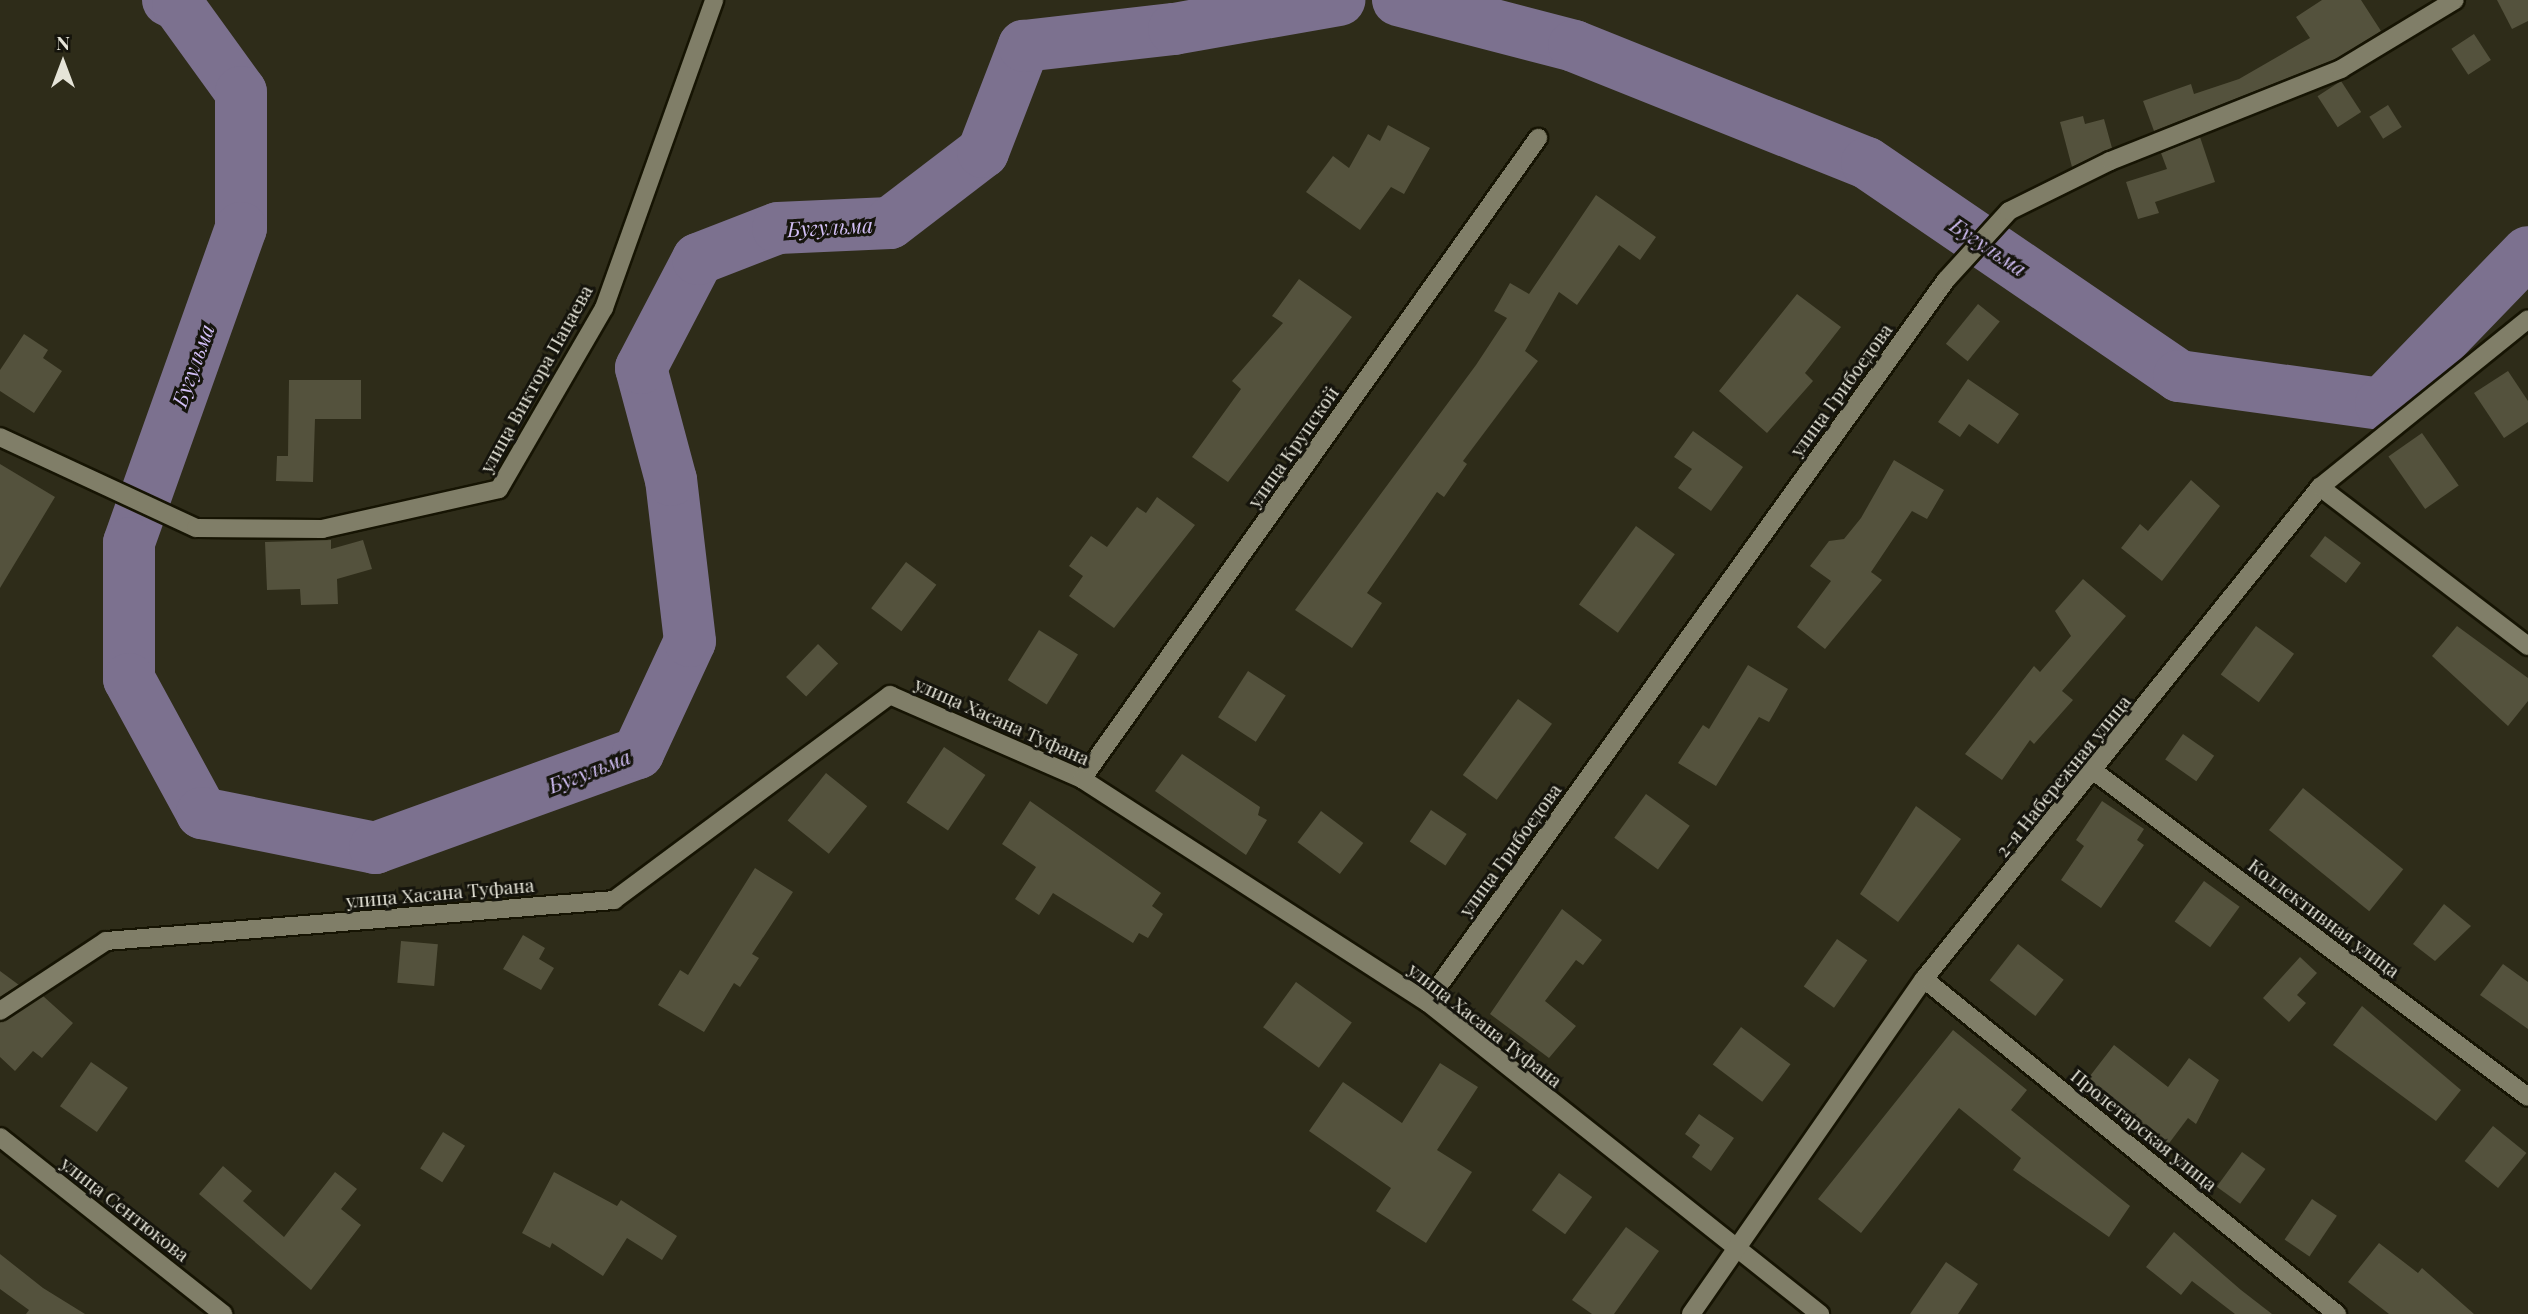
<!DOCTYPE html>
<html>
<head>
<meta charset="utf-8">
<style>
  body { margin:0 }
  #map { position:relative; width:2528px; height:1314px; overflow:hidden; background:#2e2c19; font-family:"Playfair Display",serif }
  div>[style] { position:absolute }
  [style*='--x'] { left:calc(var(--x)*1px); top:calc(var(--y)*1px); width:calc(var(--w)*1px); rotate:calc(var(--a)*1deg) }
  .river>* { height:52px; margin:-26px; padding:0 26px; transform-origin:26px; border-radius:26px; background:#7c718f }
  .building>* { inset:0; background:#54523d; transform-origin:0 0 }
  .roads { filter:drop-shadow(2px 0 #161403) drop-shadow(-2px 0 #161403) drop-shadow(0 2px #161403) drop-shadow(0 -2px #161403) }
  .minor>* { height:18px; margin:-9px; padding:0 9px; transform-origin:9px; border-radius:9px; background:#807e68 }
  span { translate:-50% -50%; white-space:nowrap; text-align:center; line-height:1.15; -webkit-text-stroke:6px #15140c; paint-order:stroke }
  .street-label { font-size:19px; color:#e5e4d8 }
  .water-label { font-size:21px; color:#d3c0f7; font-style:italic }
  .north { position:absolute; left:28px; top:28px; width:70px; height:70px; -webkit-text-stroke:5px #15140c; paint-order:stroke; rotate:0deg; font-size:19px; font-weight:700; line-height:28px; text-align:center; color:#e5e4d8 }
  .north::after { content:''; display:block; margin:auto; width:24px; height:32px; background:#e5e4d8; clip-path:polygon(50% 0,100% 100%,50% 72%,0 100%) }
</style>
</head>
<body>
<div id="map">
  <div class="river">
    <div style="--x:168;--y:0;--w:11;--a:27"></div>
    <div style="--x:178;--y:5;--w:107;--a:54.1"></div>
    <div style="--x:241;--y:92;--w:136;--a:90"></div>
    <div style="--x:241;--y:228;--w:334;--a:109.6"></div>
    <div style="--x:129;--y:543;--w:136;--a:90"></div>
    <div style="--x:129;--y:679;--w:153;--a:61.4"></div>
    <div style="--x:202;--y:813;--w:177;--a:11.4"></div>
    <div style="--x:375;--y:848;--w:280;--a:-19.9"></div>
    <div style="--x:638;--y:753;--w:123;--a:-65.1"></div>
    <div style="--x:690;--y:641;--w:162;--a:-96.7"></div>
    <div style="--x:671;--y:480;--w:116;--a:-105"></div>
    <div style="--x:641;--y:368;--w:123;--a:-62.4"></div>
    <div style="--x:698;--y:259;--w:86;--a:-21.2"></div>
    <div style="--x:778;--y:228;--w:112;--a:-2.6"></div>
    <div style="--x:890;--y:223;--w:117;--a:-37.4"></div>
    <div style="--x:983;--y:152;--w:114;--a:-68.9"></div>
    <div style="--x:1024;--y:46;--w:151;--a:-6.5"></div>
    <div style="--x:1174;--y:29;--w:168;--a:-10"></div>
    <div style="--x:1398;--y:0;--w:182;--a:14.6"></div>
    <div style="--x:1574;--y:46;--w:315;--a:21.8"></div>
    <div style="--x:1867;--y:163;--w:378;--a:34.3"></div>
    <div style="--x:2179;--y:376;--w:204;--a:7.9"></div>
    <div style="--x:2381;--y:404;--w:211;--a:-46"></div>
  </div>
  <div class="building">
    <div style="clip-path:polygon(2322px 0,2361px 0,2381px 31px,2336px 59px,2154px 131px,2143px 101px,2191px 84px,2194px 94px,2239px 79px,2310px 38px,2296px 17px)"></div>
    <div style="clip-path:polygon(2497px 0,2528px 0,2528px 21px,2512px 29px)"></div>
    <div style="left:2474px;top:34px;width:31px;height:27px;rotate:57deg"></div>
    <div style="left:2341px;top:81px;width:37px;height:28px;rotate:57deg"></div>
    <div style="left:2388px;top:105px;width:26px;height:22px;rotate:58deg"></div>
    <div style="clip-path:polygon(2083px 116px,2085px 124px,2104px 119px,2112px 148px,2072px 167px,2060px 122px)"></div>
    <div style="clip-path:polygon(1388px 125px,1430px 148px,1404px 194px,1391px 187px,1360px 230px,1306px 192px,1333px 156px,1349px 168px,1368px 134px,1380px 141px)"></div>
    <div style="clip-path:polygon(2200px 137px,2215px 182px,2155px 202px,2159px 213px,2138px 219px,2126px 182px,2167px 169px,2161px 153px)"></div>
    <div style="clip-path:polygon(1596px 195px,1656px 237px,1640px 260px,1619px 245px,1577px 305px,1559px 292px,1525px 351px,1538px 361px,1463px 461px,1467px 464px,1444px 497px,1437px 492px,1367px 593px,1382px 603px,1352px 648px,1295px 610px,1476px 365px,1507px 318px,1494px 311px,1510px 283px,1529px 294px)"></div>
    <div style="clip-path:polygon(1299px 279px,1352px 317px,1228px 482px,1192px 457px,1241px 389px,1232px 381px,1283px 323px,1272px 316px)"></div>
    <div style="clip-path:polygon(1797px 294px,1841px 327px,1805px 373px,1813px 381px,1767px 433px,1719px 391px)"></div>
    <div style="left:1978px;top:304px;width:28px;height:51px;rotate:39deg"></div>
    <div style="clip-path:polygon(24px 334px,48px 350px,43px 358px,62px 371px,34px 413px,0 391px,0 370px)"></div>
    <div style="clip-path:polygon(2508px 371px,2528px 401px,2528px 422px,2504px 438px,2474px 393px)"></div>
    <div style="clip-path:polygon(1968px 379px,2019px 414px,1998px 444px,1969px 424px,1960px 437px,1938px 422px)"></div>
    <div style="clip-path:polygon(289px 380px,361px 380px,361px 419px,315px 419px,313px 482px,276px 481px,277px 456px,288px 456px)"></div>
    <div style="clip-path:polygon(1693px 431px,1743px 467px,1711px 511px,1678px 488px,1692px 469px,1674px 457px)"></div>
    <div style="left:2422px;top:433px;width:64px;height:41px;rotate:55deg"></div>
    <div style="clip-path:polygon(1894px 460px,1944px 490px,1927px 519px,1912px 511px,1871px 572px,1882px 580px,1825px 649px,1797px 627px,1831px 581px,1810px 566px,1829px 541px,1844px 539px,1861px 518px)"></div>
    <div style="clip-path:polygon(0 464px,55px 497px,0 588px)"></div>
    <div style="clip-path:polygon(2191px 480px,2220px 506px,2162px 581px,2121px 548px,2140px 524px,2148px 531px)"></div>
    <div style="clip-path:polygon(1157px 497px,1195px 525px,1114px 628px,1069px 596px,1083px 576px,1069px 566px,1091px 536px,1107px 547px,1137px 507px,1146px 513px)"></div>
    <div style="left:1636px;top:526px;width:48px;height:97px;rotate:36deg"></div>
    <div style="left:2325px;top:536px;width:45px;height:25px;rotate:37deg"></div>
    <div style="clip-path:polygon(331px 540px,331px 549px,363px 540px,372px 569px,337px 579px,338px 604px,301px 605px,300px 589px,267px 590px,265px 542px)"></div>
    <div style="left:906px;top:562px;width:38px;height:58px;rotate:37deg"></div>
    <div style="clip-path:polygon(2083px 579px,2126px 616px,2062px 691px,2073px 700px,2034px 744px,2030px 740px,2002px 780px,1965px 754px,2034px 666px,2040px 672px,2071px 636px,2055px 611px)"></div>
    <div style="left:2256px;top:626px;width:47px;height:60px;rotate:36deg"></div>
    <div style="clip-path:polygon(2457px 626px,2528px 678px,2528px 701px,2508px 726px,2432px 656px)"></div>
    <div style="left:1039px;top:630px;width:46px;height:59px;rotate:32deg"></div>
    <div style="left:818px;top:644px;width:28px;height:46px;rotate:44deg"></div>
    <div style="clip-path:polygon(1748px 665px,1788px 689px,1769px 722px,1759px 717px,1716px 786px,1678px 763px,1703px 725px,1709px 729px)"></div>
    <div style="left:1248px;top:671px;width:45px;height:55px;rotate:33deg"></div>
    <div style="left:1518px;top:699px;width:42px;height:94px;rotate:36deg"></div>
    <div style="left:2183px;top:734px;width:38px;height:31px;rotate:35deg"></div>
    <div style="left:944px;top:747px;width:50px;height:67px;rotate:34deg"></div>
    <div style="clip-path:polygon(1182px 754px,1260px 807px,1258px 815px,1267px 820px,1246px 855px,1155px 791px)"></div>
    <div style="left:826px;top:773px;width:53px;height:61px;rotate:39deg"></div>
    <div style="left:2303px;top:788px;width:129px;height:54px;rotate:39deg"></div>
    <div style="left:1646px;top:794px;width:54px;height:54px;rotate:36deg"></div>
    <div style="clip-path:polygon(1030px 801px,1161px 893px,1152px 906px,1163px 914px,1148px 938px,1139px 933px,1133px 943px,1053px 893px,1039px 915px,1015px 899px,1036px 867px,1002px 844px)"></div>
    <div style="clip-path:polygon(2102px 801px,2144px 829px,2137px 840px,2144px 845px,2101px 908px,2061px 880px,2084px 846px,2076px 840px)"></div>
    <div style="clip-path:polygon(1916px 806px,1961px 839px,1898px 922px,1860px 894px)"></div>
    <div style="left:1431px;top:810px;width:43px;height:38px;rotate:34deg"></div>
    <div style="left:1321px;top:811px;width:53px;height:39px;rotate:37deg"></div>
    <div style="clip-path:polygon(755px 868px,793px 892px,752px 954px,759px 958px,740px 987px,734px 983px,704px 1032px,658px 1005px,680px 970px,688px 975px)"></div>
    <div style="left:2204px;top:881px;width:44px;height:50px;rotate:36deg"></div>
    <div style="clip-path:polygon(2444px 904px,2471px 926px,2435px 961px,2413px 944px)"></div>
    <div style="clip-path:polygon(1562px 909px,1602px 940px,1583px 965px,1576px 960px,1545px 1001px,1576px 1026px,1549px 1058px,1490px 1014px)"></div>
    <div style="clip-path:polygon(523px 935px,545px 948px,539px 959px,554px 968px,541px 990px,503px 969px)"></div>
    <div style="left:1837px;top:939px;width:37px;height:58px;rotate:35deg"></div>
    <div style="left:401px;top:941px;width:37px;height:42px;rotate:5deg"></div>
    <div style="left:2018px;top:944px;width:58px;height:46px;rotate:38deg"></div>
    <div style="clip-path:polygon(2300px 957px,2317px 973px,2297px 995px,2306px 1003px,2289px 1022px,2263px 998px)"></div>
    <div style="clip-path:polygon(2503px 964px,2528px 982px,2528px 1029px,2480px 995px)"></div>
    <div style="clip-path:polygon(0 971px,19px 985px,0 997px)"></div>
    <div style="left:1296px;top:982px;width:69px;height:56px;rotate:36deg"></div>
    <div style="clip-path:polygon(43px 996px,73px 1023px,42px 1058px,33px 1051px,15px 1071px,0 1057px,0 1022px)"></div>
    <div style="clip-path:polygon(2362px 1006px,2461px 1090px,2436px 1121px,2333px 1045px)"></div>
    <div style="left:1741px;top:1027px;width:62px;height:47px;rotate:37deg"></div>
    <div style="clip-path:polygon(1953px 1030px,2027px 1090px,2011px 1110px,2130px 1206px,2109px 1237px,2013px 1170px,2021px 1158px,1959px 1108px,1861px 1233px,1818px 1199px)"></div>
    <div style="clip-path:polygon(2114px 1045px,2168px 1087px,2189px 1058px,2219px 1080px,2196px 1124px,2188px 1118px,2164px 1150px,2083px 1085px)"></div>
    <div style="left:91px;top:1062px;width:45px;height:54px;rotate:35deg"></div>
    <div style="clip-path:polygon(1440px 1063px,1478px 1087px,1437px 1150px,1472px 1172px,1426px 1243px,1376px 1211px,1391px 1188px,1309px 1131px,1343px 1082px,1402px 1123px)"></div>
    <div style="clip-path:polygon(1699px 1114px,1734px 1138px,1711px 1171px,1692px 1157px,1700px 1145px,1685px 1134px)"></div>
    <div style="left:2493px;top:1126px;width:43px;height:45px;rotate:39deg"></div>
    <div style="left:443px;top:1132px;width:26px;height:43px;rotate:32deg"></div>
    <div style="left:2242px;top:1152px;width:29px;height:43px;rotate:36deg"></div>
    <div style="clip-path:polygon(223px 1166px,252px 1191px,243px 1201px,284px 1237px,335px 1172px,357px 1189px,341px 1209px,361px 1225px,311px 1290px,199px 1194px)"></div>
    <div style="clip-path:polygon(554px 1172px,617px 1206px,621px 1200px,677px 1236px,662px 1260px,627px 1238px,603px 1276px,552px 1243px,550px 1248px,522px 1233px)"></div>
    <div style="left:1559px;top:1173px;width:41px;height:46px;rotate:36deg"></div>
    <div style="left:2312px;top:1199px;width:30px;height:49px;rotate:34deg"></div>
    <div style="clip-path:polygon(1626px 1227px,1659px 1251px,1614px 1314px,1592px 1314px,1572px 1300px)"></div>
    <div style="clip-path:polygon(2174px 1232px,2241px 1290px,2272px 1314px,2235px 1314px,2192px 1281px,2181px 1295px,2146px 1267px)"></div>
    <div style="clip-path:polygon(2379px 1243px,2418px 1273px,2422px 1268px,2474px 1314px,2389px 1314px,2348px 1282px)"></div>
    <div style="clip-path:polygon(0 1254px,43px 1288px,85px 1314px,26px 1314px,29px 1310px,0 1289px)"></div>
    <div style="clip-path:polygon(1946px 1262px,1978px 1284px,1958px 1314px,1910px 1314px)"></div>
  </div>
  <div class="roads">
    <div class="minor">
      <div style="--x:0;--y:437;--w:216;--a:24.9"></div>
      <div style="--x:196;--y:528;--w:126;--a:0.5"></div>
      <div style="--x:322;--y:529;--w:181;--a:-12.7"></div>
      <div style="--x:499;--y:489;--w:209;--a:-59.9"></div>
      <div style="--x:604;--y:308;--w:327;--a:-70.3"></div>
      <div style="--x:2320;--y:487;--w:262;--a:37.4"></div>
      <div style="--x:2095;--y:772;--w:541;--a:36.89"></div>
      <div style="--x:1082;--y:779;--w:787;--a:-54.57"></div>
      <div style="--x:1924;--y:979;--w:532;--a:39.05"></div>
      <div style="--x:1427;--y:1002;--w:889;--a:-54.29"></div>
      <div style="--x:1946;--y:280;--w:93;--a:-47.6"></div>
      <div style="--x:2009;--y:211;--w:113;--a:-26.3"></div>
      <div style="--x:2110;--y:161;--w:249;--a:-21.7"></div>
      <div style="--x:2341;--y:69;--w:133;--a:-31.2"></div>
      <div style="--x:0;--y:1011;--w:127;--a:-33.4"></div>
      <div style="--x:106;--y:941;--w:510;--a:-4.61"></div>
      <div style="--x:614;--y:900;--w:344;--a:-36.6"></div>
      <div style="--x:890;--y:695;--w:210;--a:23.6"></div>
      <div style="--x:1082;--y:779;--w:411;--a:32.9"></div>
      <div style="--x:1427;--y:1002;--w:502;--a:38.45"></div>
      <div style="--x:0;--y:1137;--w:285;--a:38.4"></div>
      <div style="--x:1691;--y:1314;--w:408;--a:-55.2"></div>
      <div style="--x:1924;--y:979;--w:632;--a:-51.17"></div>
      <div style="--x:2320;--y:487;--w:267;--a:-38.9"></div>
    </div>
  </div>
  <div class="street-label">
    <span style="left:536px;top:379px;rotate:-61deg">улица Виктора Пацаева</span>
    <span style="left:1841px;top:390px;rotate:-54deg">улица Грибоедова</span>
    <span style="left:1293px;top:447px;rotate:-55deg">улица Крупской</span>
    <span style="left:1002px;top:721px;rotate:24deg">улица Хасана Туфана</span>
    <span style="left:2063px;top:776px;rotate:-51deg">2-я Набережная улица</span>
    <span style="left:1510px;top:850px;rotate:-54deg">улица Грибоедова</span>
    <span style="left:440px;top:893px;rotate:-5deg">улица Хасана Туфана</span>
    <span style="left:2324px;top:918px;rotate:37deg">Коллективная улица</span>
    <span style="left:1485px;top:1025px;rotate:38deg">улица Хасана Туфана</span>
    <span style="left:2144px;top:1130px;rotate:39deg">Пролетарская улица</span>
    <span style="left:125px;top:1209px;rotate:38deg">улица Сентюкова</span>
  </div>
  <div class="water-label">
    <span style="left:830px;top:226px;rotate:-3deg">Бугульма</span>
    <span style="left:1989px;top:246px;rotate:34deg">Бугульма</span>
    <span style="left:192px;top:365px;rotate:-70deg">Бугульма</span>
    <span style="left:589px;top:770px;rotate:-21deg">Бугульма</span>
  </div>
  <div class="north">N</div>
</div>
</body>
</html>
